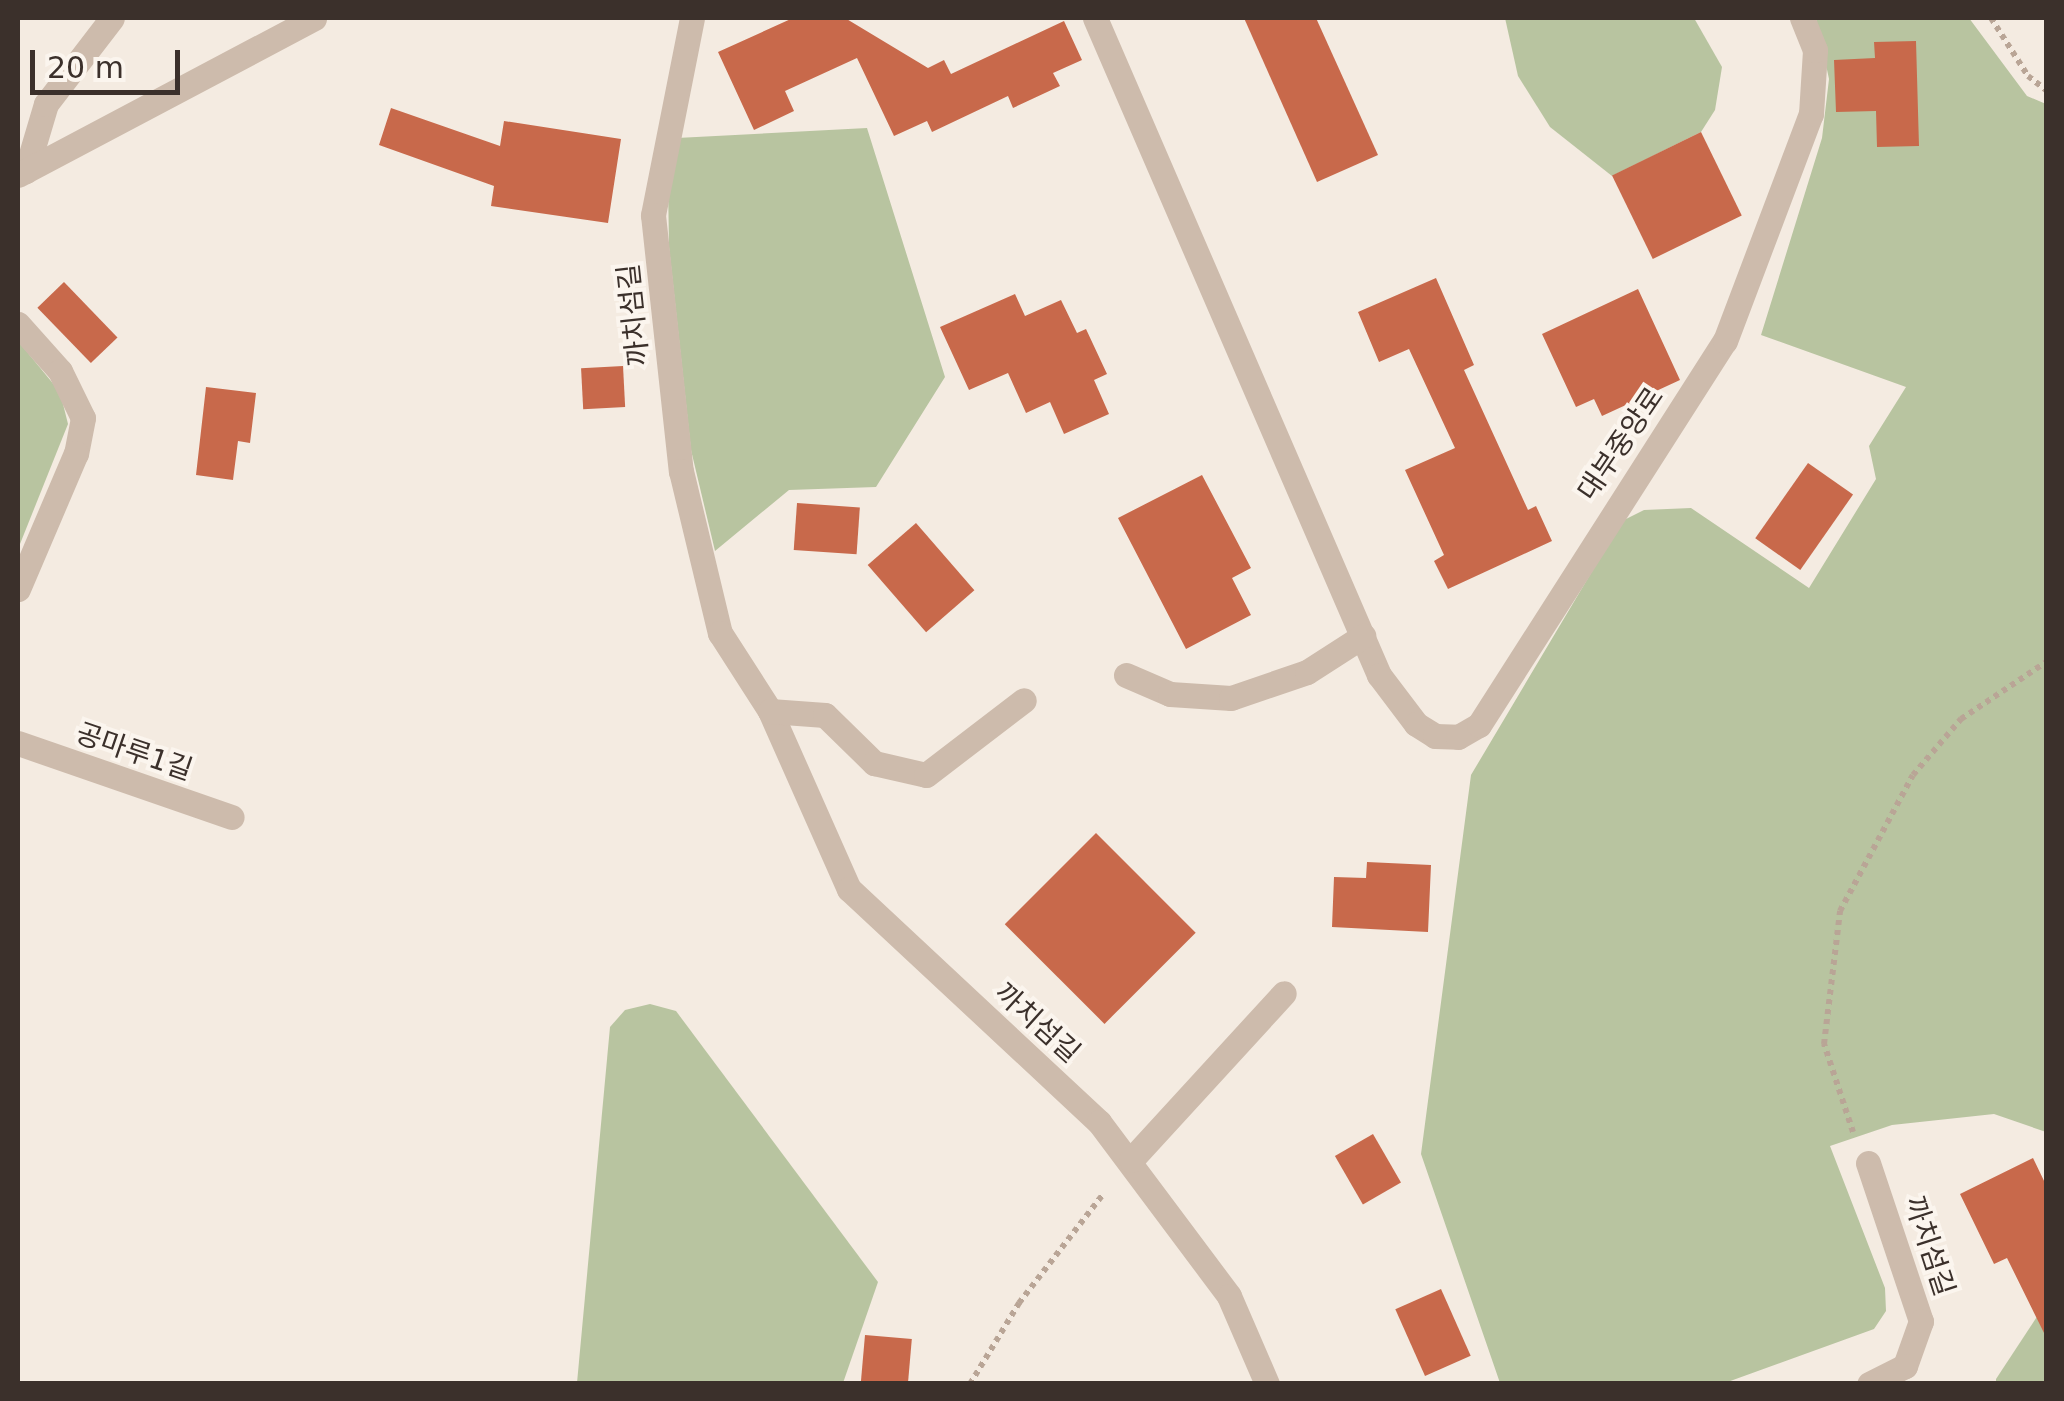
<!DOCTYPE html>
<meta charset="utf-8">
<style>
body{margin:0}
#map{position:relative;width:2064px;height:1401px;overflow:hidden;background:#f4ebe1;font-family:"DejaVu Sans","Noto Sans KR",sans-serif}
div>[style]{position:absolute}
[style*='--x']{left:calc(var(--x)*1px);top:calc(var(--y)*1px);width:calc(var(--w)*1px);rotate:calc(var(--a)*1deg)}
.green>*{inset:0;background:#b8c4a0}
.building>*{inset:0;background:#c8694b;transform-origin:0 0}
.path>*{height:6px;margin-top:-3px;transform-origin:0;background:repeating-linear-gradient(90deg,#b9a596 0 5px,transparent 0 10px)}
.service>*{height:25px;margin:-12.5px;padding:0 12.5px;transform-origin:12.5px;border-radius:12.5px;background:#cdbbac}
.tertiary>*{height:25px;margin:-12.5px;padding:0 12.5px;transform-origin:12.5px;border-radius:12.5px;background:#cdbbac}
span{translate:-50% -50%;white-space:nowrap;text-align:center;line-height:1.15;-webkit-text-stroke:8px #fbf5ee;paint-order:stroke}
.street-label{font-size:28px;color:#3b302b}
.frame{position:absolute;inset:0;border:20px solid #3b302b;pointer-events:none}
.scale{position:absolute;left:30px;top:50px;width:150px;height:45px;box-sizing:border-box;border:5px solid #3b302b;border-top:0;padding-left:12px;font-size:30px;line-height:35px;white-space:nowrap;color:#3b302b;-webkit-text-stroke:8px #fbf5ee;paint-order:stroke}
</style>
<div id="map">
<div class="green">
<i style="clip-path:polygon(1505px 18px,1694px 18px,1722px 67px,1715px 110px,1701px 132px,1612px 176px,1550px 127px,1518px 76px)"></i>
<i style="clip-path:polygon(1816px 18px,1969px 18px,2027px 96px,2046px 104px,2046px 1132px,1994px 1114px,1892px 1125px,1830px 1146px,1885px 1288px,1886px 1311px,1874px 1329px,1722px 1384px,1500px 1383px,1421px 1154px,1471px 775px,1622px 521px,1644px 510px,1691px 508px,1809px 588px,1876px 479px,1869px 446px,1906px 387px,1761px 335px,1822px 138px,1829px 79px)"></i>
<i style="clip-path:polygon(867px 128px,945px 377px,876px 487px,789px 490px,715px 551px,691px 450px,669px 247px,668px 182px,677px 138px)"></i>
<i style="clip-path:polygon(18px 341px,60px 392px,68px 424px,18px 549px)"></i>
<i style="clip-path:polygon(650px 1004px,676px 1011px,878px 1282px,843px 1383px,577px 1383px,610px 1027px,625px 1010px)"></i>
<i style="clip-path:polygon(2046px 1303px,2046px 1383px,1996px 1383px,1996px 1379px)"></i>
</div>
<div class="building">
<i style="clip-path:polygon(793px 18px,845px 18px,928px 68px,944px 60px,951px 74px,1064px 21px,1082px 60px,1053px 73px,1060px 86px,1013px 108px,1008px 96px,932px 132px,927px 121px,894px 136px,857px 58px,785px 91px,794px 111px,754px 130px,718px 52px)"></i>
<i style="clip-path:polygon(1244px 18px,1316px 18px,1378px 155px,1317px 182px)"></i>
<i style="clip-path:polygon(1916px 41px,1919px 146px,1877px 147px,1876px 111px,1836px 112px,1834px 60px,1875px 58px,1874px 42px)"></i>
<i style="clip-path:polygon(391px 108px,500px 146px,504px 121px,621px 139px,608px 223px,491px 206px,494px 186px,379px 145px)"></i>
<i style="left:1701px;top:132px;width:93px;height:99px;rotate:64deg"></i>
<i style="clip-path:polygon(1436px 278px,1474px 365px,1464px 370px,1528px 510px,1536px 506px,1552px 541px,1448px 589px,1434px 561px,1444px 555px,1405px 470px,1455px 448px,1409px 349px,1379px 362px,1358px 312px)"></i>
<i style="left:64px;top:282px;width:77px;height:37px;rotate:46deg"></i>
<i style="clip-path:polygon(1638px 289px,1680px 380px,1602px 416px,1594px 399px,1576px 407px,1542px 334px)"></i>
<i style="clip-path:polygon(1015px 294px,1025px 316px,1061px 300px,1077px 333px,1086px 329px,1107px 374px,1094px 380px,1109px 414px,1064px 434px,1050px 402px,1026px 413px,1008px 373px,969px 390px,940px 327px)"></i>
<i style="left:623px;top:366px;width:41px;height:42px;rotate:87deg"></i>
<i style="clip-path:polygon(206px 387px,256px 393px,250px 443px,238px 441px,233px 480px,196px 475px)"></i>
<i style="left:1808px;top:463px;width:55px;height:92px;rotate:35deg"></i>
<i style="clip-path:polygon(1202px 475px,1251px 568px,1232px 578px,1251px 615px,1186px 649px,1118px 518px)"></i>
<i style="left:797px;top:503px;width:63px;height:47px;rotate:4deg"></i>
<i style="left:916px;top:523px;width:89px;height:64px;rotate:49deg"></i>
<i style="left:1096px;top:833px;width:141px;height:129px;rotate:45deg"></i>
<i style="clip-path:polygon(1367px 862px,1431px 865px,1428px 932px,1332px 927px,1334px 877px,1366px 878px)"></i>
<i style="left:1373px;top:1134px;width:56px;height:44px;rotate:60deg"></i>
<i style="clip-path:polygon(2033px 1158px,2046px 1185px,2046px 1337px,2007px 1258px,1994px 1264px,1960px 1194px)"></i>
<i style="left:1441px;top:1289px;width:73px;height:50px;rotate:66deg"></i>
<i style="left:865px;top:1335px;width:47px;height:49px;rotate:5deg"></i>
</div>
<div class="path">
<i style="--x:1991;--y:18;--w:69;--a:57.5"></i>
<i style="--x:2028;--y:76;--w:23;--a:38"></i>
<i style="--x:1853;--y:1132;--w:93;--a:-108.2"></i>
<i style="--x:1824;--y:1044;--w:134;--a:-83.1"></i>
<i style="--x:1840;--y:911;--w:154;--a:-61.8"></i>
<i style="--x:1913;--y:775;--w:74;--a:-49.4"></i>
<i style="--x:1961;--y:719;--w:102;--a:-33.8"></i>
<i style="--x:970;--y:1384;--w:95;--a:-58.8"></i>
<i style="--x:1019;--y:1303;--w:139;--a:-52.3"></i>
</div>
<div class="service">
<i style="--x:692;--y:18;--w:201;--a:101.2"></i>
<i style="--x:653;--y:215;--w:258;--a:83.8"></i>
<i style="--x:681;--y:471;--w:167;--a:76.5"></i>
<i style="--x:720;--y:633;--w:93;--a:57.3"></i>
<i style="--x:770;--y:711;--w:195;--a:66.1"></i>
<i style="--x:849;--y:889;--w:342;--a:43"></i>
<i style="--x:1099;--y:1122;--w:217;--a:53.2"></i>
<i style="--x:1229;--y:1296;--w:96;--a:66.6"></i>
<i style="--x:1095;--y:18;--w:716;--a:66.62"></i>
<i style="--x:1379;--y:675;--w:61;--a:52.9"></i>
<i style="--x:1416;--y:724;--w:22;--a:32"></i>
<i style="--x:1435;--y:736;--w:23;--a:2"></i>
<i style="--x:1458;--y:737;--w:24;--a:-30"></i>
<i style="--x:1479;--y:725;--w:456;--a:-57.4"></i>
<i style="--x:1725;--y:341;--w:243;--a:-69.3"></i>
<i style="--x:1811;--y:114;--w:64;--a:-86.4"></i>
<i style="--x:1815;--y:50;--w:35;--a:-112"></i>
<i style="--x:26;--y:171;--w:70;--a:-73.4"></i>
<i style="--x:46;--y:104;--w:108;--a:-52.5"></i>
<i style="--x:18;--y:324;--w:63;--a:48.2"></i>
<i style="--x:60;--y:371;--w:52;--a:63.9"></i>
<i style="--x:83;--y:418;--w:36;--a:101"></i>
<i style="--x:76;--y:453;--w:148;--a:113.1"></i>
<i style="--x:1126;--y:675;--w:48;--a:23.4"></i>
<i style="--x:1170;--y:694;--w:61;--a:3.8"></i>
<i style="--x:1231;--y:698;--w:80;--a:-18.9"></i>
<i style="--x:1307;--y:672;--w:67;--a:-32.7"></i>
<i style="--x:770;--y:711;--w:55;--a:4.2"></i>
<i style="--x:825;--y:715;--w:69;--a:44.4"></i>
<i style="--x:874;--y:763;--w:53;--a:13"></i>
<i style="--x:926;--y:775;--w:123;--a:-37.4"></i>
<i style="--x:18;--y:743;--w:226;--a:19.1"></i>
<i style="--x:1131;--y:1160;--w:226;--a:-47.5"></i>
<i style="--x:1868;--y:1163;--w:167;--a:71.5"></i>
<i style="--x:1921;--y:1321;--w:48;--a:109.6"></i>
<i style="--x:1905;--y:1366;--w:40;--a:153.4"></i>
</div>
<div class="tertiary">
<i style="--x:18;--y:175;--w:335;--a:-27.9"></i>
</div>
<div class="street-label">
<span style="left:634px;top:315px;rotate:-96deg">까치섬길</span>
<span style="left:1621px;top:444px;rotate:-56deg">대부중앙로</span>
<span style="left:134px;top:752px;rotate:19deg">공마루1길</span>
<span style="left:1037px;top:1023px;rotate:42deg">까치섬길</span>
<span style="left:1929px;top:1246px;rotate:72deg">까치섬길</span>
</div>
<div class="frame"></div>
<div class="scale">20 m</div>
</div>
